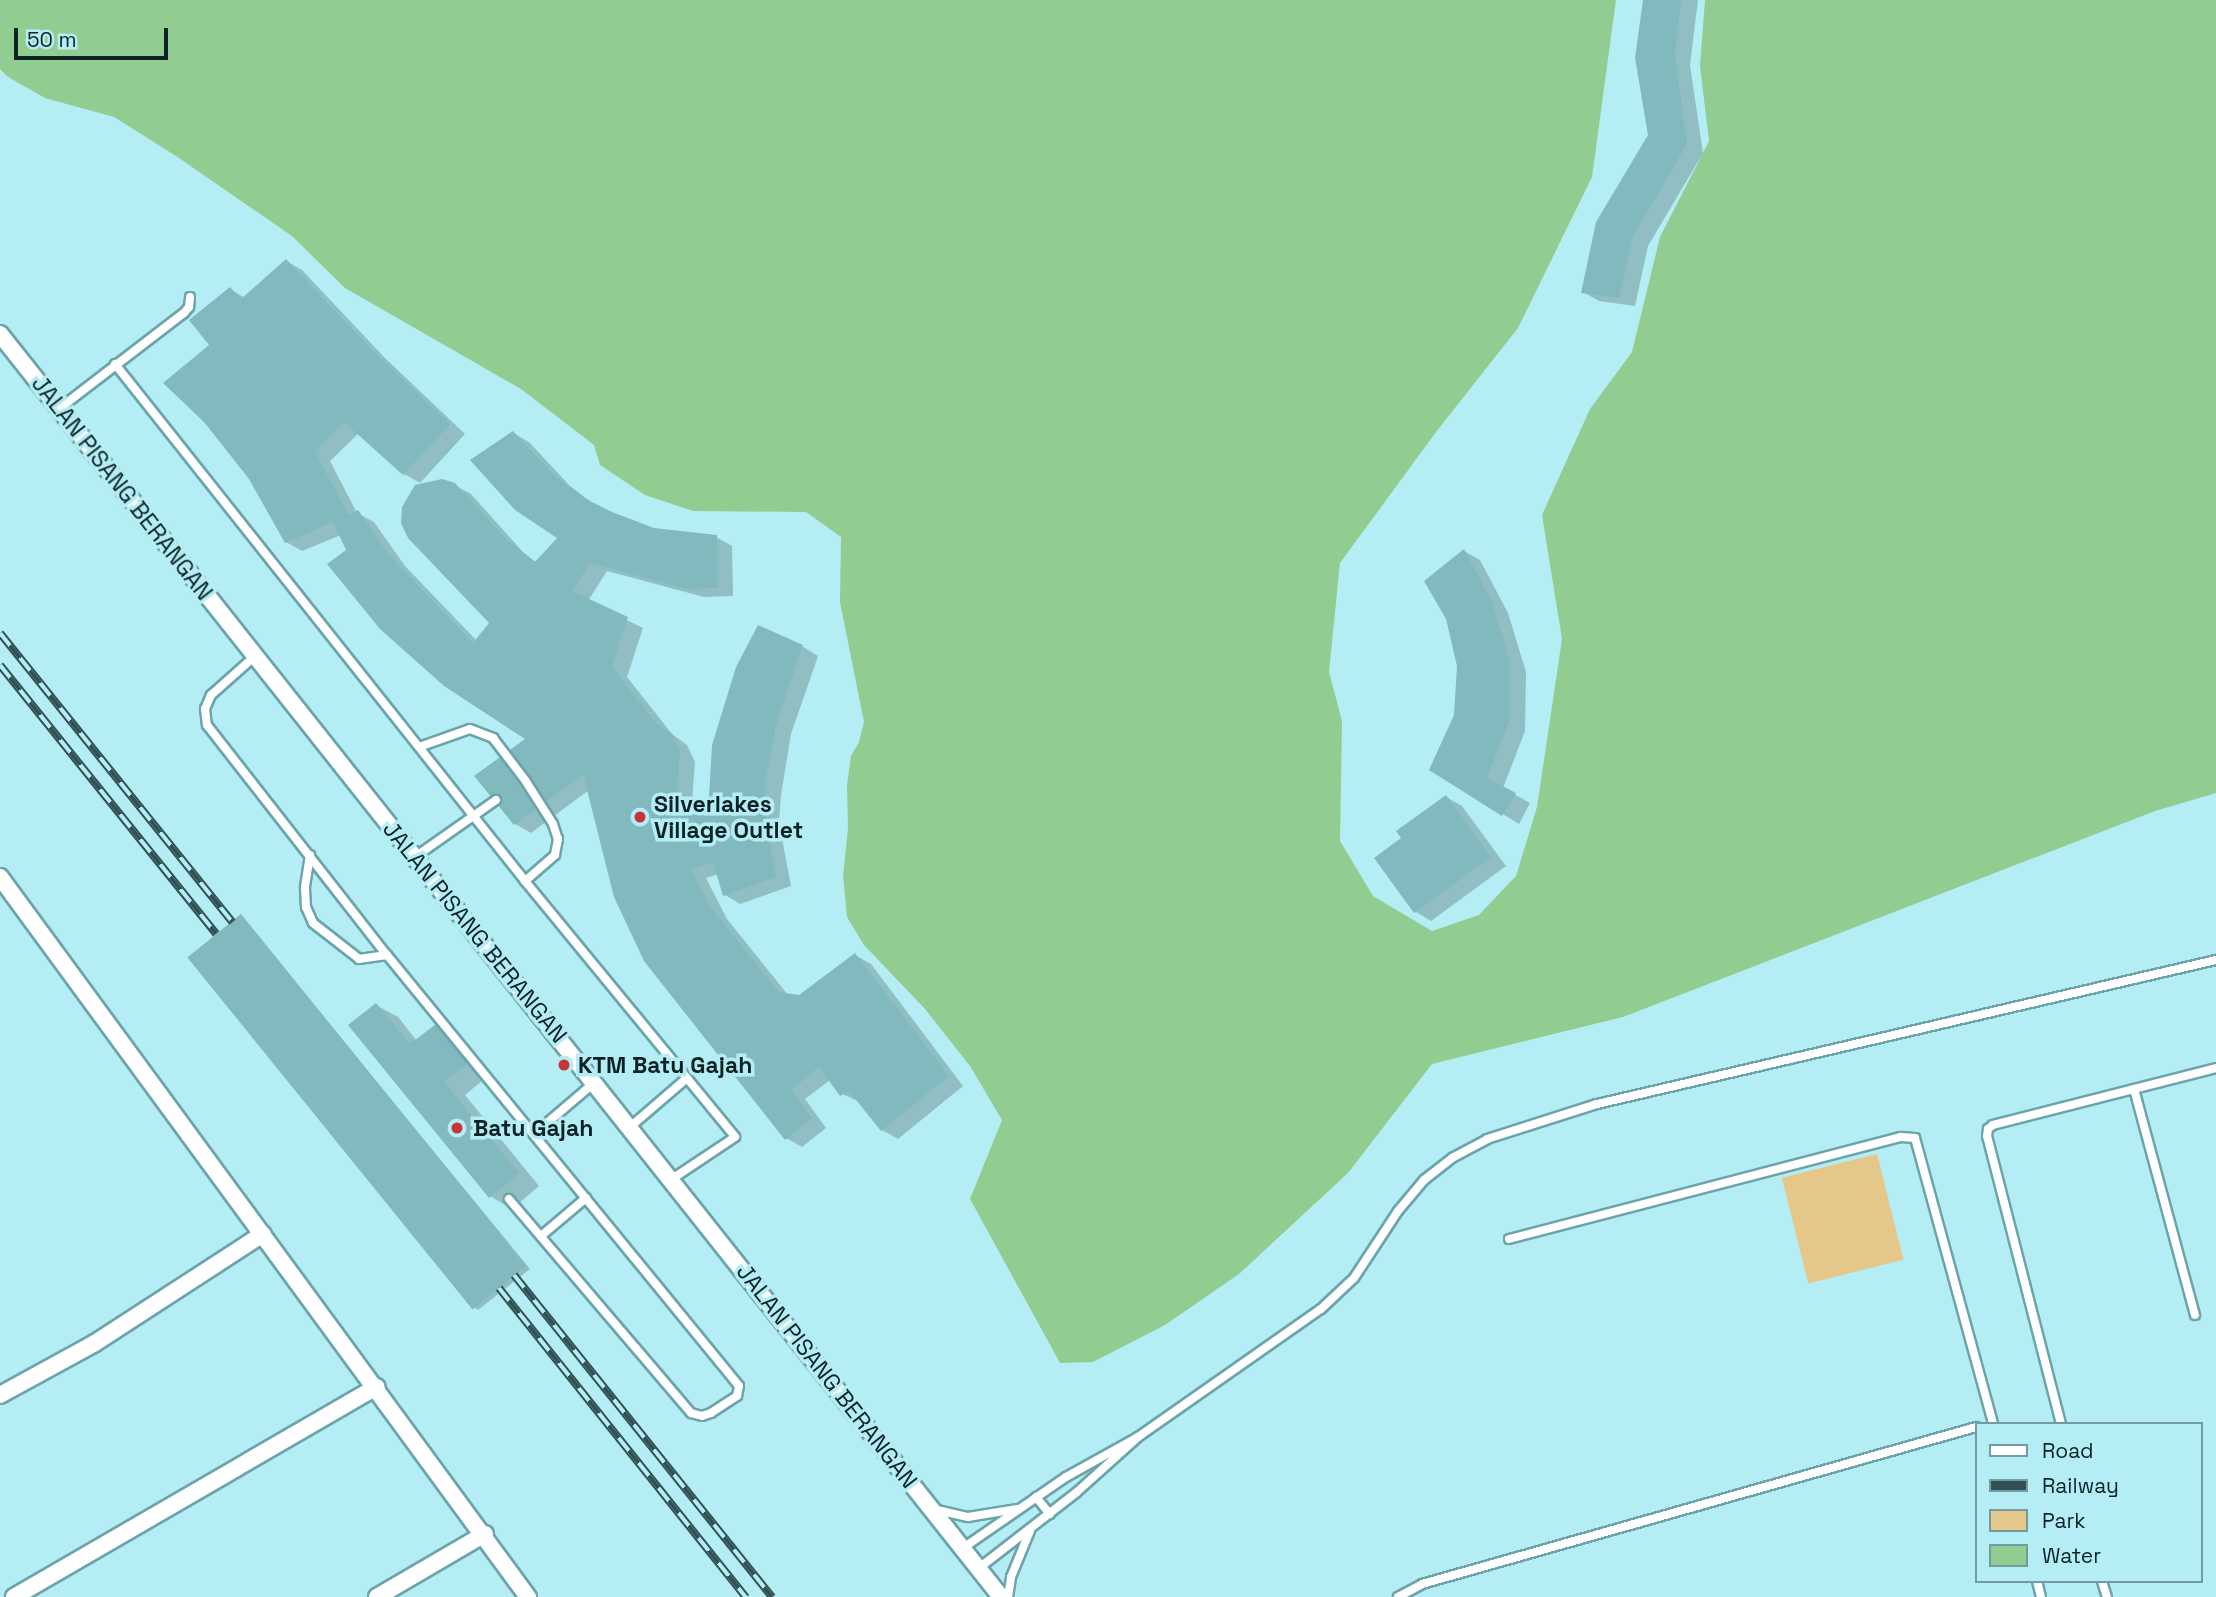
<!DOCTYPE html>
<style>
body{margin:0}
#map{position:relative;width:2216px;height:1597px;overflow:hidden;background:#b4eef4;font-family:"Space Grotesk",sans-serif}
div>[style]{position:absolute}
[style*='--x']{left:calc(var(--x)*1px);top:calc(var(--y)*1px);width:calc(var(--w)*1px);rotate:calc(var(--a)*1deg)}
.green>*{inset:0;background:#e5c789;transform-origin:0 0}
.water>*{inset:0;background:#91cc91}
.shadow>*{inset:0;background:#0003}
.building>*{inset:0;background:#81b9bf;transform-origin:0 0}
.roads{filter:drop-shadow(2px 0 #6ca4aa) drop-shadow(-2px 0 #6ca4aa) drop-shadow(0 2px #6ca4aa) drop-shadow(0 -2px #6ca4aa)}
.lane>*{height:8px;margin:-4px;padding:0 4px;transform-origin:4px;border-radius:4px;background:#fff}
.street>*{height:16px;margin:-8px;padding:0 8px;transform-origin:8px;border-radius:8px;background:#fff}
.rail>*{height:8px;margin-top:-4px;transform-origin:0;background:repeating-linear-gradient(90deg,#b4eef4 0 16px,#325155 0 32px);box-sizing:border-box;border-block:2px solid #325155}
.dots>*{width:19px;height:19px;translate:-50% -50%;box-sizing:border-box;border:4px solid #b4eef4;border-radius:50%}
span{translate:-50% -50%;white-space:nowrap;text-align:center;line-height:1.15;-webkit-text-stroke:7px #b4eef4;paint-order:stroke}
.street-label{font-size:23px;color:#0c2326}
.poi-label{font-size:23px;color:#0c2326;font-weight:700}
.left{translate:0 -50%;text-align:left}
.legend{position:absolute;left:1975px;top:1422px;width:228px;height:161px;box-sizing:border-box;background:#b4eef4;border:2px solid #719da2;margin:0;padding:9px 12px;list-style:none;font-size:21px;color:#0c2326}
.legend li{display:flex;align-items:center;gap:14px;height:35px}
.legend b{width:35px;border:2px solid #719da2}
.scale{position:absolute;left:14px;top:28px;width:154px;height:32px;box-sizing:border-box;border:4px solid #0c2326;border-top:0;padding-left:9px;font-size:21px;line-height:24px;white-space:nowrap;color:#0c2326;-webkit-text-stroke:5px #b4eef4;paint-order:stroke}
</style>
<div id="map">
<div class="green">
<i style="left:1877px;top:1154px;width:109px;height:98px;rotate:76deg"></i>
</div>
<div class="water">
<i style="clip-path:polygon(0 0,1616px 0,1592px 177px,1518px 328px,1436px 432px,1340px 563px,1329px 672px,1342px 721px,1340px 841px,1373px 896px,1432px 931px,1479px 915px,1516px 876px,1537px 807px,1562px 639px,1542px 515px,1590px 409px,1632px 352px,1660px 237px,1709px 141px,1700px 66px,1705px 0,2216px 0,2216px 793px,2155px 811px,1623px 1017px,1432px 1064px,1348px 1173px,1239px 1274px,1165px 1325px,1093px 1362px,1060px 1363px,970px 1199px,1002px 1120px,970px 1066px,925px 1009px,864px 945px,847px 917px,843px 876px,848px 828px,847px 785px,851px 756px,859px 742px,864px 722px,840px 602px,841px 537px,806px 512px,693px 511px,645px 495px,600px 465px,594px 445px,521px 389px,345px 288px,292px 236px,176px 156px,114px 117px,45px 98px,8px 77px,0 69px)"></i>
</div>
<div class="shadow">
<i style="clip-path:polygon(1644px 0,1698px 0,1690px 65px,1703px 153px,1648px 246px,1635px 306px,1599px 301px,1583px 292px,1650px 135px)"></i>
<i style="clip-path:polygon(286px 261px,302px 270px,385px 358px,465px 434px,420px 483px,404px 474px,359px 433px,330px 461px,357px 513px,374px 522px,405px 566px,477px 641px,491px 622px,454px 485px,471px 494px,523px 552px,537px 563px,559px 538px,513px 433px,529px 442px,569px 485px,596px 506px,654px 530px,716px 537px,732px 546px,733px 596px,704px 597px,607px 571px,588px 601px,643px 628px,627px 677px,672px 734px,687px 745px,695px 762px,691px 816px,710px 814px,802px 646px,818px 656px,791px 734px,781px 795px,779px 822px,791px 886px,740px 904px,725px 895px,719px 874px,706px 878px,727px 919px,788px 995px,800px 996px,855px 955px,871px 964px,963px 1086px,898px 1139px,882px 1130px,860px 1102px,842px 1094px,830px 1080px,805px 1099px,826px 1128px,802px 1147px,786px 1138px,589px 790px,531px 833px,515px 824px,528px 739px,348px 551px,341px 535px,302px 551px,286px 542px,212px 345px,230px 289px,245px 298px)"></i>
<i style="clip-path:polygon(1464px 551px,1480px 560px,1508px 613px,1526px 672px,1525px 731px,1503px 788px,1530px 803px,1519px 824px,1431px 770px,1456px 715px)"></i>
<i style="clip-path:polygon(1446px 797px,1462px 806px,1506px 866px,1431px 921px,1416px 912px,1403px 839px)"></i>
<i style="clip-path:polygon(241px 916px,530px 1269px,478px 1310px,474px 1307px)"></i>
<i style="clip-path:polygon(376px 1005px,398px 1017px,417px 1041px,436px 1026px,457px 1038px,488px 1076px,465px 1095px,539px 1186px,512px 1209px,490px 1196px)"></i>
</div>
<div class="building">
<i style="clip-path:polygon(1643px 0,1681px 0,1675px 55px,1687px 144px,1633px 236px,1619px 298px,1581px 293px,1596px 222px,1648px 135px,1635px 58px)"></i>
<i style="clip-path:polygon(286px 259px,369px 347px,450px 424px,403px 475px,344px 422px,315px 451px,348px 515px,358px 510px,389px 555px,473px 643px,489px 623px,408px 538px,401px 523px,402px 507px,415px 485px,442px 479px,455px 483px,507px 540px,535px 562px,557px 538px,515px 510px,470px 460px,513px 431px,553px 474px,584px 498px,612px 512px,654px 528px,717px 535px,718px 588px,687px 589px,590px 563px,572px 591px,628px 617px,612px 667px,656px 723px,672px 734px,680px 751px,675px 816px,708px 813px,712px 745px,736px 667px,758px 625px,803px 645px,776px 725px,765px 785px,764px 812px,776px 877px,723px 896px,713px 862px,691px 869px,711px 908px,779px 992px,799px 995px,855px 953px,949px 1076px,881px 1131px,849px 1091px,840px 1096px,819px 1067px,791px 1090px,812px 1118px,785px 1140px,644px 961px,614px 897px,583px 774px,514px 825px,474px 776px,525px 739px,444px 686px,380px 629px,327px 564px,346px 550px,333px 522px,285px 543px,249px 479px,204px 422px,163px 383px,209px 345px,189px 320px,230px 287px,241px 299px)"></i>
<i style="clip-path:polygon(1464px 549px,1492px 602px,1510px 661px,1509px 722px,1487px 778px,1516px 793px,1502px 816px,1429px 770px,1454px 715px,1457px 666px,1446px 619px,1424px 581px)"></i>
<i style="clip-path:polygon(1446px 795px,1491px 857px,1414px 913px,1374px 858px,1401px 838px,1396px 831px)"></i>
<i style="left:241px;top:914px;width:453px;height:69px;rotate:51deg"></i>
<i style="clip-path:polygon(376px 1003px,410px 1044px,436px 1024px,468px 1063px,444px 1082px,519px 1173px,489px 1198px,348px 1025px)"></i>
</div>
<div class="roads">
<div class="lane">
<i style="--x:115;--y:364;--w:660;--a:51.58"></i>
<i style="--x:525;--y:881;--w:331;--a:50.6"></i>
<i style="--x:735;--y:1137;--w:76;--a:146.3"></i>
<i style="--x:60;--y:408;--w:156;--a:-37.5"></i>
<i style="--x:184;--y:313;--w:8;--a:-50"></i>
<i style="--x:189;--y:307;--w:10;--a:-84"></i>
<i style="--x:255;--y:656;--w:59;--a:138.4"></i>
<i style="--x:211;--y:695;--w:15;--a:113"></i>
<i style="--x:205;--y:709;--w:16;--a:83"></i>
<i style="--x:207;--y:725;--w:292;--a:52"></i>
<i style="--x:387;--y:955;--w:556;--a:50.76"></i>
<i style="--x:739;--y:1386;--w:10;--a:101"></i>
<i style="--x:737;--y:1396;--w:31;--a:147"></i>
<i style="--x:711;--y:1413;--w:9;--a:162"></i>
<i style="--x:702;--y:1416;--w:11;--a:-165"></i>
<i style="--x:691;--y:1413;--w:281;--a:-130.4"></i>
<i style="--x:419;--y:747;--w:54;--a:-19.4"></i>
<i style="--x:470;--y:729;--w:25;--a:21"></i>
<i style="--x:493;--y:738;--w:53;--a:52.7"></i>
<i style="--x:525;--y:780;--w:52;--a:57.5"></i>
<i style="--x:553;--y:824;--w:16;--a:72"></i>
<i style="--x:558;--y:839;--w:16;--a:101"></i>
<i style="--x:555;--y:855;--w:40;--a:139"></i>
<i style="--x:310;--y:855;--w:33;--a:99"></i>
<i style="--x:305;--y:888;--w:19;--a:87"></i>
<i style="--x:306;--y:907;--w:17;--a:66"></i>
<i style="--x:313;--y:923;--w:58;--a:38"></i>
<i style="--x:359;--y:959;--w:28;--a:-8"></i>
<i style="--x:415;--y:857;--w:99;--a:-35.1"></i>
<i style="--x:2134;--y:1089;--w:234;--a:74.9"></i>
<i style="--x:630;--y:1127;--w:75;--a:-40.7"></i>
<i style="--x:534;--y:1134;--w:80;--a:-40.4"></i>
<i style="--x:541;--y:1236;--w:59;--a:-40.2"></i>
<i style="--x:1509;--y:1239;--w:405;--a:-14.6"></i>
<i style="--x:1901;--y:1137;--w:14;--a:4"></i>
<i style="--x:1915;--y:1138;--w:296;--a:74.7"></i>
<i style="--x:2061;--y:1424;--w:297;--a:-104.4"></i>
<i style="--x:1987;--y:1136;--w:7;--a:-82"></i>
<i style="--x:1988;--y:1129;--w:6;--a:-39"></i>
<i style="--x:1993;--y:1125;--w:230;--a:-14.3"></i>
<i style="--x:1138;--y:1437;--w:223;--a:-35"></i>
<i style="--x:1321;--y:1309;--w:45;--a:-43.2"></i>
<i style="--x:1354;--y:1278;--w:80;--a:-56.7"></i>
<i style="--x:1398;--y:1211;--w:40;--a:-50"></i>
<i style="--x:1424;--y:1180;--w:36;--a:-38"></i>
<i style="--x:1452;--y:1158;--w:40;--a:-28"></i>
<i style="--x:1487;--y:1139;--w:115;--a:-17.7"></i>
<i style="--x:1597;--y:1104;--w:636;--a:-13.1"></i>
<i style="--x:1036;--y:1497;--w:22;--a:51"></i>
<i style="--x:937;--y:1510;--w:32;--a:13"></i>
<i style="--x:968;--y:1517;--w:50;--a:-9.3"></i>
<i style="--x:963;--y:1548;--w:125;--a:-34.6"></i>
<i style="--x:1066;--y:1477;--w:82;--a:-29.1"></i>
<i style="--x:1138;--y:1437;--w:82;--a:138"></i>
<i style="--x:1077;--y:1492;--w:124;--a:142.2"></i>
<i style="--x:2037;--y:1581;--w:16;--a:76"></i>
<i style="--x:2102;--y:1581;--w:17;--a:73"></i>
<i style="--x:1008;--y:1597;--w:20;--a:-81"></i>
<i style="--x:1011;--y:1577;--w:50;--a:-67.6"></i>
<i style="--x:1398;--y:1597;--w:27;--a:-28"></i>
<i style="--x:1422;--y:1584;--w:576;--a:-15.82"></i>
</div>
<div class="street">
<i style="--x:0;--y:334;--w:1612;--a:51.6"></i>
<i style="--x:0;--y:877;--w:893;--a:53.75"></i>
<i style="--x:0;--y:1395;--w:108;--a:-28.7"></i>
<i style="--x:95;--y:1343;--w:200;--a:-33"></i>
<i style="--x:14;--y:1597;--w:419;--a:-30.1"></i>
<i style="--x:377;--y:1597;--w:125;--a:-30.3"></i>
</div>
</div>
<div class="rail">
<i style="--x:0;--y:633;--w:371;--a:51.2"></i>
<i style="--x:0;--y:665;--w:345;--a:51.2"></i>
<i style="--x:514;--y:1275;--w:413;--a:51.3"></i>
<i style="--x:499;--y:1288;--w:396;--a:51.4"></i>
</div>
<div class="dots">
<i style="left:640px;top:817px;background:#c43537"></i>
<i style="left:564px;top:1065px;background:#c43537"></i>
<i style="left:457px;top:1128px;background:#c43537"></i>
</div>
<div class="street-label">
<span style="left:122px;top:488px;rotate:52deg">JALAN PISANG BERANGAN</span>
<span style="left:475px;top:932px;rotate:51deg">JALAN PISANG BERANGAN</span>
<span style="left:827px;top:1376px;rotate:52deg">JALAN PISANG BERANGAN</span>
</div>
<div class="poi-label">
<span class="left" style="left:654px;top:817px">Silverlakes<br>Village Outlet</span>
<span class="left" style="left:578px;top:1065px">KTM Batu Gajah</span>
<span class="left" style="left:473px;top:1128px">Batu Gajah</span>
</div>
<ul class="legend">
<li><b style="height:9px;background:#fff"></b>Road</li>
<li><b style="height:9px;background:#325155"></b>Railway</li>
<li><b style="height:19px;background:#e5c789"></b>Park</li>
<li><b style="height:19px;background:#91cc91"></b>Water</li>
</ul>
<div class="scale">50 m</div>
</div>
